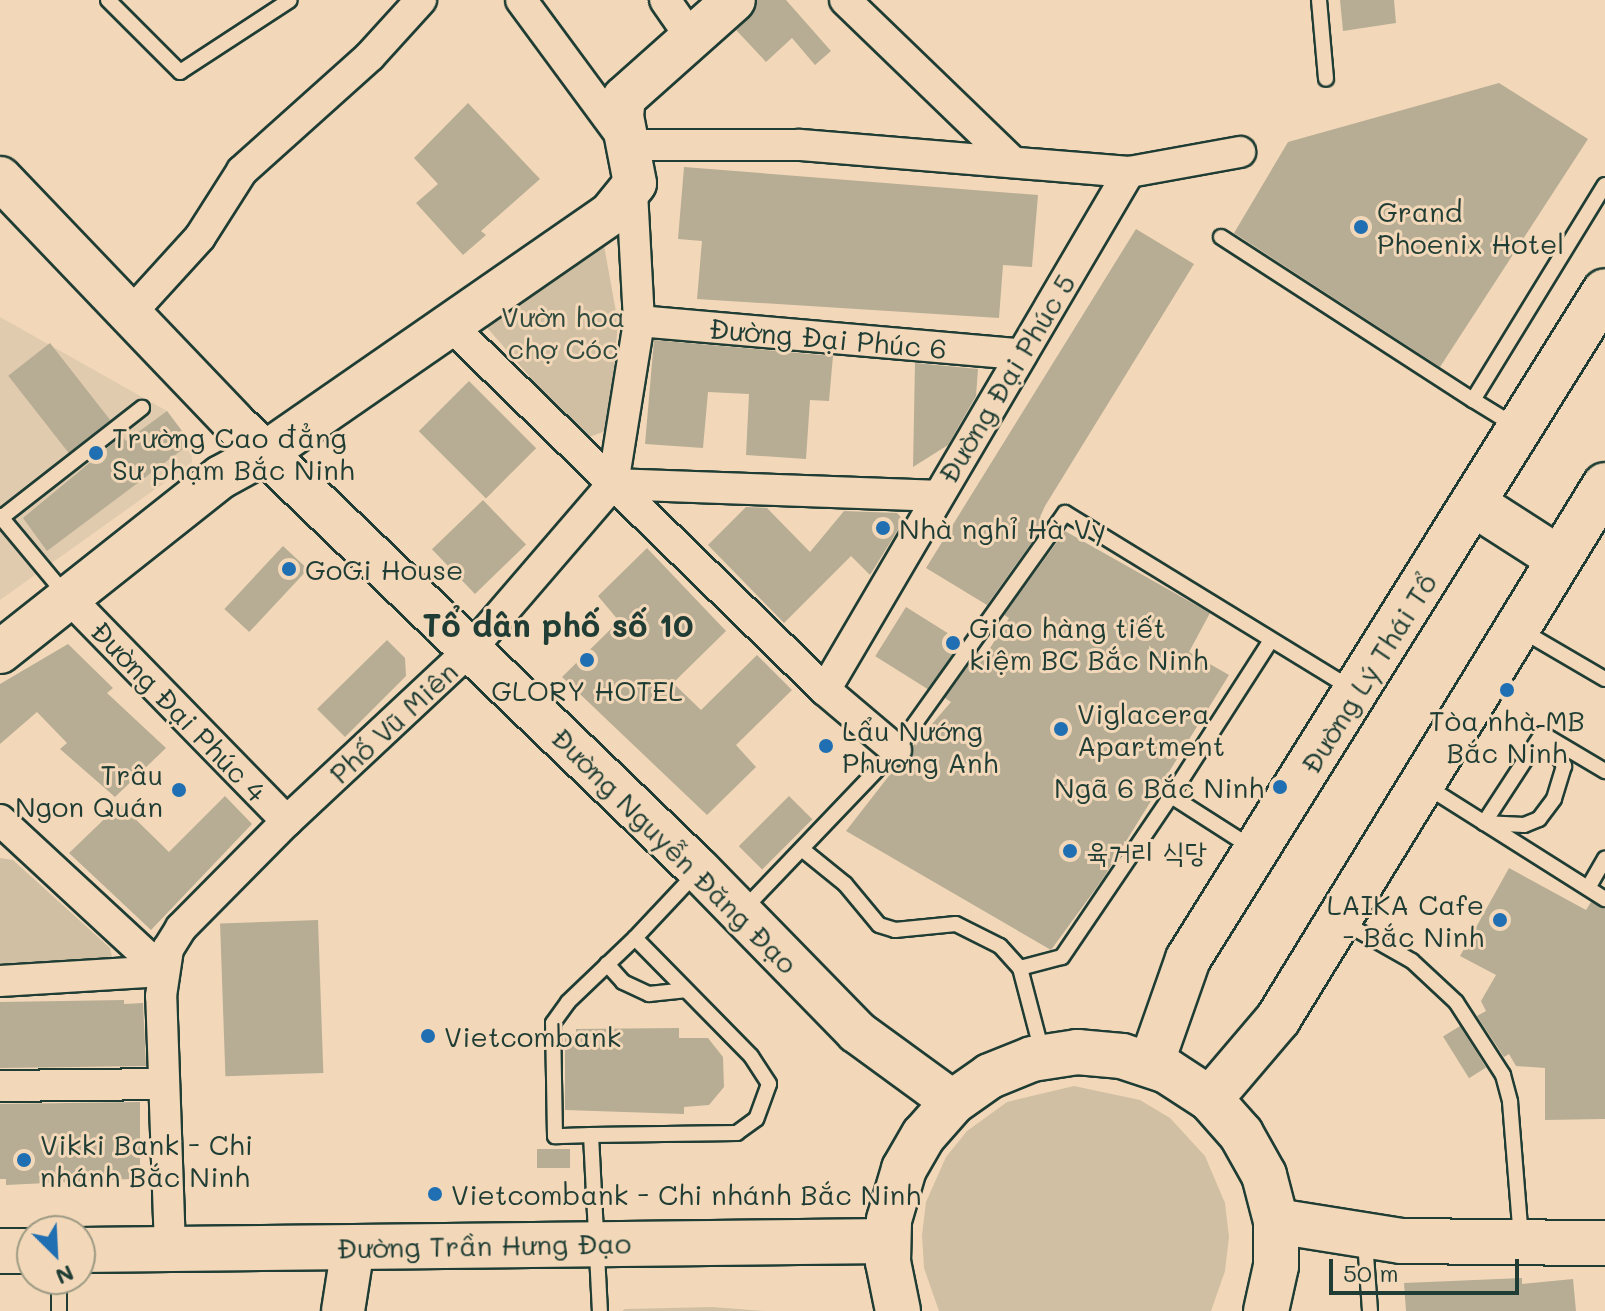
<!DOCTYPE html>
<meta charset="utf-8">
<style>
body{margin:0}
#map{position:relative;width:1605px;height:1311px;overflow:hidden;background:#f2d8b9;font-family:Mali,"Poor Story",sans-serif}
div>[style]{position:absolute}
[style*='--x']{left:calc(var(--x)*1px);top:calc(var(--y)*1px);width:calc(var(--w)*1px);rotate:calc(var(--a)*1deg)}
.built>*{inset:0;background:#e0cbae}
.green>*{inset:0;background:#d0bfa3}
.building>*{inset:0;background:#b7ad94;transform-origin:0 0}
.roads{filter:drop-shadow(2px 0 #1f3d34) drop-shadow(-2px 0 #1f3d34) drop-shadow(0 2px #1f3d34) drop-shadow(0 -2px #1f3d34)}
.lane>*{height:14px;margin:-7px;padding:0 7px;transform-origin:7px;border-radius:7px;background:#f2d8b9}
.street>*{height:30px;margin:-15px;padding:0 15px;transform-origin:15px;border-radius:15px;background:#f2d8b9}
.secondary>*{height:42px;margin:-21px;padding:0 21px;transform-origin:21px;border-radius:21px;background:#f2d8b9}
.primary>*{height:44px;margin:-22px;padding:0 22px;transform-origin:22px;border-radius:22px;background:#f2d8b9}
.dots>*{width:22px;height:22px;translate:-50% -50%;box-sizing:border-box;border:4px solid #f2d8b9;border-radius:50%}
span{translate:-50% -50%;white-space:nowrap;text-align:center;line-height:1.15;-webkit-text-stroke:6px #f2d8b9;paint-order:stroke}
.poi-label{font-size:28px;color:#1f3d34}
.left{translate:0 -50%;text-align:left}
.right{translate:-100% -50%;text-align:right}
.park-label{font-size:28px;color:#314a3f}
.street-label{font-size:28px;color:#1f3d34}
.quarter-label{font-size:32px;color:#1f3d34;font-weight:700}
.north{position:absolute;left:16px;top:1215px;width:80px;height:80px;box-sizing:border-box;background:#f2d8b9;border:2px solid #9e9a84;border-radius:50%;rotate:156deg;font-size:22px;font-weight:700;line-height:32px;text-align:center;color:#1f3d34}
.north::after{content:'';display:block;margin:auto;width:28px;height:36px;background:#1f6fb2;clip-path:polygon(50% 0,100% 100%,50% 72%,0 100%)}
.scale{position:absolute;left:1329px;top:1259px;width:190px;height:36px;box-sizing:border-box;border:4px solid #1f3d34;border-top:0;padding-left:10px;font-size:24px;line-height:28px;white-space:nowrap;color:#1f3d34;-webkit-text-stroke:6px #f2d8b9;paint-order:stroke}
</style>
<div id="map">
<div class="built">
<i style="clip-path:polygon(0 317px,167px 411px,191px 443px,192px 463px,0 600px)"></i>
</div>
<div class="green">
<i style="clip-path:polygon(603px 240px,618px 323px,608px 430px,584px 439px,483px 323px)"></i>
<i style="clip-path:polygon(0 858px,13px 860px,110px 948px,112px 957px,0 969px)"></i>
<i style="clip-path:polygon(1074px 1086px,1140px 1100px,1170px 1118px,1205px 1156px,1225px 1203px,1229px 1237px,1225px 1271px,1211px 1311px,939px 1311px,924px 1268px,922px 1235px,926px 1202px,946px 1157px,967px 1131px,1007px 1102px)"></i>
<i style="clip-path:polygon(712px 1307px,765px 1311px,622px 1311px,625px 1309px)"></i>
</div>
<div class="building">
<i style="clip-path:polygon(757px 0,786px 0,831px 51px,815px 65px,792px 38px,766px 62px,736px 30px,750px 17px)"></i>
<i style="clip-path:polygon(1340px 0,1394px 0,1396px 23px,1343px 31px)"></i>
<i style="clip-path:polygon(1499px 83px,1588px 139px,1440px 367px,1234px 233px,1288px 142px)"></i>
<i style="clip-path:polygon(468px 103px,540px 179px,481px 231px,486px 235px,463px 255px,416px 203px,438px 184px,414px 158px)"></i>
<i style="clip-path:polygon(684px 167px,1038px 195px,1032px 267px,1003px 265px,999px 318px,697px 299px,702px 241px,678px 239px)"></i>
<i style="clip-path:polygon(1136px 229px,1194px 264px,1045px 506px,1040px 517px,1047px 521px,987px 605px,926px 568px)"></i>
<i style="clip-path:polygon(654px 340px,833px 356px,829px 401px,810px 400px,806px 459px,746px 455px,749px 394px,708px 392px,703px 448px,645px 444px)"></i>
<i style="left:50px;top:343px;width:98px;height:53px;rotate:52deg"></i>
<i style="clip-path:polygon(915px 363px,978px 369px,976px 396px,948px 445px,913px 467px)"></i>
<i style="left:469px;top:381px;width:95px;height:71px;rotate:45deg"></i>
<i style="clip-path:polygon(167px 411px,191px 443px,47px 551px,23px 518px,122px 436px,126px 441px)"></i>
<i style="left:483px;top:500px;width:62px;height:71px;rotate:46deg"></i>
<i style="clip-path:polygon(746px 507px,767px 508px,810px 552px,844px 511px,897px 513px,904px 520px,870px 575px,851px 556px,784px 623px,708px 545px)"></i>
<i style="clip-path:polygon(1065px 531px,1210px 613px,1189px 652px,1229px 675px,1102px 880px,1051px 950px,846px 831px,895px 768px,910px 761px,913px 746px,951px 702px,945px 698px,978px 652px,985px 656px,1009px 618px,1004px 615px)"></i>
<i style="left:283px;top:546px;width:34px;height:86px;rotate:43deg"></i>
<i style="clip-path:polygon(647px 548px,726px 631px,673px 683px,701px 710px,757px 655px,792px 690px,736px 745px,756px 767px,707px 815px,562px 677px,619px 621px,598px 596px)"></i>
<i style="left:906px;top:607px;width:65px;height:58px;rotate:32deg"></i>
<i style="clip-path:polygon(387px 640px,405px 658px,406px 676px,345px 737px,317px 709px)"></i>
<i style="clip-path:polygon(68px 644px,113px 688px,107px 693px,166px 748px,115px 797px,60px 749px,67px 743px,37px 712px,0 744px,0 684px)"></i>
<i style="clip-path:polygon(225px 796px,252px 824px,151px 930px,69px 853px,120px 804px,169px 852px)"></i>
<i style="left:789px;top:796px;width:33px;height:71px;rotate:45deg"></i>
<i style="clip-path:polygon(1509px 868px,1586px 910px,1591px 902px,1605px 909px,1605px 1119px,1545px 1120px,1545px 1068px,1516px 1066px,1509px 1054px,1504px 1057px,1477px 1016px,1486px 1011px,1481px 1001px,1496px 975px,1460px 956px)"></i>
<i style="left:318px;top:920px;width:153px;height:98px;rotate:88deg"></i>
<i style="clip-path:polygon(124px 1000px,124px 1004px,143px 1003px,146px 1066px,0 1068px,0 1002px)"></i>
<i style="left:1460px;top:1026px;width:49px;height:20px;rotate:58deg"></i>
<i style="clip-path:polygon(679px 1028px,679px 1038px,708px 1038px,723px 1057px,724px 1087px,709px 1105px,684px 1107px,684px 1114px,565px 1110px,565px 1034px,576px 1034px,576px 1029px)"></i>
<i style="clip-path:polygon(140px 1102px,140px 1167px,130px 1179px,6px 1185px,6px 1179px,0 1179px,0 1104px)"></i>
<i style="left:570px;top:1149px;width:19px;height:33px;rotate:90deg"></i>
<i style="clip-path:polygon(1522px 1278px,1522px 1284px,1573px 1279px,1576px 1311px,1406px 1311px,1404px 1283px)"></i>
</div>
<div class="roads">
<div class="lane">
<i style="--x:108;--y:0;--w:102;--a:45"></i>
<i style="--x:180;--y:72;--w:131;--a:-33.2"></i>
<i style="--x:1319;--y:0;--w:79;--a:84.9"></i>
<i style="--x:1221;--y:237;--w:300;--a:32.9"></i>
<i style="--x:1517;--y:427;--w:52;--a:-148.5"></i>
<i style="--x:1473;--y:400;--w:252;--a:-58.5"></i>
<i style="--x:0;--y:516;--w:102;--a:50.2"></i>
<i style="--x:1;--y:518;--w:179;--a:-38"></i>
<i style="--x:1521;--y:630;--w:97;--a:30.3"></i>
<i style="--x:1542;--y:734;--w:39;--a:55"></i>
<i style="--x:1564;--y:766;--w:34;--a:107"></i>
<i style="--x:1554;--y:799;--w:25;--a:127"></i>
<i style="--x:1539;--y:819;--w:16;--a:158"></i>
<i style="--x:1524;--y:825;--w:40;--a:-177.1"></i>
<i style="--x:1484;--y:823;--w:106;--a:-56.9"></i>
<i style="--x:1546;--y:736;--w:69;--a:30.7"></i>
<i style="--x:1426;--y:786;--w:212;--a:32.3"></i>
<i style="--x:1254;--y:849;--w:98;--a:-147.4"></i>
<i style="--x:1171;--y:796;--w:185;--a:-57.3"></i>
<i style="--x:803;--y:850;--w:54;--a:39"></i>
<i style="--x:845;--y:884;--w:53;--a:50.3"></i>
<i style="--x:879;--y:925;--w:17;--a:17"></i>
<i style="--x:895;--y:930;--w:61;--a:-5.6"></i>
<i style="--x:956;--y:924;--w:49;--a:26.6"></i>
<i style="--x:1000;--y:946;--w:30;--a:48"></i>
<i style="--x:1020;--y:968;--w:87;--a:75.3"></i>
<i style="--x:1588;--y:888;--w:34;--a:-60"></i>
<i style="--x:743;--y:910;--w:221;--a:-46.3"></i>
<i style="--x:896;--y:750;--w:291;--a:-54.5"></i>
<i style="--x:1065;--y:513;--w:335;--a:31.5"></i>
<i style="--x:1343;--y:922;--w:79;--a:29.5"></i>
<i style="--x:1412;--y:961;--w:60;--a:43"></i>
<i style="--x:1456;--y:1002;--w:87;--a:57.2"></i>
<i style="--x:1503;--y:1075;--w:28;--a:75"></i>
<i style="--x:1510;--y:1102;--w:137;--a:85.4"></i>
<i style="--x:635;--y:938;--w:92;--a:-46.8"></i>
<i style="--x:607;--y:964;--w:24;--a:48"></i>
<i style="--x:623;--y:982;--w:29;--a:25"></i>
<i style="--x:649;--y:994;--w:36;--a:-6"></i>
<i style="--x:1020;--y:968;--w:43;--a:-14.7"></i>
<i style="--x:1062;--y:957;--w:194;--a:-55.9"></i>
<i style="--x:591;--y:1135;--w:36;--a:178"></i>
<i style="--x:555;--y:1136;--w:113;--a:-91"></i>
<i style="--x:553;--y:1023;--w:26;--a:-54"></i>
<i style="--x:568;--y:1002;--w:93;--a:-43.7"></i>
<i style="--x:635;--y:938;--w:165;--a:45.5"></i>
<i style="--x:751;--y:1056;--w:33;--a:57"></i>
<i style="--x:769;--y:1084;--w:37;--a:110"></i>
<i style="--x:756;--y:1119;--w:24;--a:144"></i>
<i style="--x:737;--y:1133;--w:146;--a:179.2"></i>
<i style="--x:591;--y:1135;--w:176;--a:87.1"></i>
<i style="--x:1365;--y:1241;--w:70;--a:85.9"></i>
<i style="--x:59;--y:1279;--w:32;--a:90"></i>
</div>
<div class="street">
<i style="--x:665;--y:0;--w:44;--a:55.2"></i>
<i style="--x:845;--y:0;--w:233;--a:44"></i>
<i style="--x:1129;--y:172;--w:113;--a:-10.2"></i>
<i style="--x:130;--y:314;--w:104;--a:-47.7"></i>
<i style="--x:200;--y:237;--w:78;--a:-57.5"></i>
<i style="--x:242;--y:171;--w:172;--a:-41.9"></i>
<i style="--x:370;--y:56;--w:76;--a:-47.7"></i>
<i style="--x:639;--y:321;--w:380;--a:5"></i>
<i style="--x:449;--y:324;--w:525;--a:44.23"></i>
<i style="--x:825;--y:690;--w:601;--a:-59.59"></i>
<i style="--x:1129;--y:172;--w:332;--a:-175.3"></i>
<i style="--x:798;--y:145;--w:170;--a:180"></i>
<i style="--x:628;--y:145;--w:180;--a:-126.4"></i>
<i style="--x:613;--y:484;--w:321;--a:2.1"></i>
<i style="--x:71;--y:600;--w:309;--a:45.7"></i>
<i style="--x:825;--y:690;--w:93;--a:40.2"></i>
<i style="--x:0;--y:820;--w:222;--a:42.8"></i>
<i style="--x:0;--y:981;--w:163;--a:-3.5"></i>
<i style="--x:0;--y:1086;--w:163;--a:-0.7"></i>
<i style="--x:170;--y:1248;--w:252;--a:-92"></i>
<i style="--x:161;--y:996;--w:48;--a:-81.5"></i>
<i style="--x:168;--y:949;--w:25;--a:-58"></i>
<i style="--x:181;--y:928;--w:151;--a:-45.3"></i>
<i style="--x:287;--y:821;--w:250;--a:-43.1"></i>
<i style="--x:470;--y:650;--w:219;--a:-49.3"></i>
<i style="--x:613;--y:484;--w:165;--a:-80.9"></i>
<i style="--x:639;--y:321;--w:131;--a:-93.1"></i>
</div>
<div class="secondary">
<i style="--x:0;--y:178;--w:336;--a:46.3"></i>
<i style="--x:232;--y:421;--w:648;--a:43.87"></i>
<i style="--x:699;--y:870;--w:226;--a:45.7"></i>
<i style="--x:857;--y:1032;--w:119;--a:36.1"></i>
<i style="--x:0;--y:652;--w:282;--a:-38.4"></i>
<i style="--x:221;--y:477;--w:50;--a:-28.6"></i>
<i style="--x:265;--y:453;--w:421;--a:-34.7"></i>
<i style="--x:611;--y:213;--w:38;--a:-51"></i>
<i style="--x:635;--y:183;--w:68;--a:-101"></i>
<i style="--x:622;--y:116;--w:18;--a:-84"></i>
<i style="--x:624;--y:98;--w:147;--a:-41.7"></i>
<i style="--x:343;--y:1311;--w:65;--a:-81.1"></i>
</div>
<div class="primary">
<i style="--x:1474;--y:504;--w:100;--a:32.7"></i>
<i style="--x:1151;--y:1064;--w:111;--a:-70.6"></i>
<i style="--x:1188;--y:959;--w:787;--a:-58.03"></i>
<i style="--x:1210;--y:1099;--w:105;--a:-49.6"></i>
<i style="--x:1278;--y:1019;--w:626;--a:-58.52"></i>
<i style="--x:1276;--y:1221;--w:127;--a:9.1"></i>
<i style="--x:1401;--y:1241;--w:204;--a:0.6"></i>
<i style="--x:80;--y:1250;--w:808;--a:-0.64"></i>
<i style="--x:0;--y:1251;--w:32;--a:0"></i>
<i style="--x:898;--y:1311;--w:50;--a:-101.5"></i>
<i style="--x:888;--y:1262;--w:42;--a:-88.6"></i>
<i style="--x:889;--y:1220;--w:53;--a:-73.6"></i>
<i style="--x:904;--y:1169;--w:39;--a:-60"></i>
<i style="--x:924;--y:1135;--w:44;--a:-48.7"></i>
<i style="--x:953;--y:1102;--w:45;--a:-35.1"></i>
<i style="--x:990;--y:1076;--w:45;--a:-22"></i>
<i style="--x:1032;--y:1059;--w:46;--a:-8.8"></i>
<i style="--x:1077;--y:1052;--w:45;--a:5.1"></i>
<i style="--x:1122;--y:1056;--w:47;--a:18.4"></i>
<i style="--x:1167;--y:1071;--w:51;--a:33.1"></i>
<i style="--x:1210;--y:1099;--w:47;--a:48.5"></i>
<i style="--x:1241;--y:1134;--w:47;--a:60.7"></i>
<i style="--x:1264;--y:1175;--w:48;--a:75.4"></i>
<i style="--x:1276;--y:1221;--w:45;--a:90"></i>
<i style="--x:1276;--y:1266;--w:46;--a:102.5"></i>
</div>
</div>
<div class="dots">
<i style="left:1361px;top:227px;background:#1f6fb2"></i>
<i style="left:96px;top:453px;background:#1f6fb2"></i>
<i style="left:883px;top:528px;background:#1f6fb2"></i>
<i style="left:289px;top:569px;background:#1f6fb2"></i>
<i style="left:953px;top:643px;background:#1f6fb2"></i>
<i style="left:587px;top:660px;background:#1f6fb2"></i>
<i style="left:1507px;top:690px;background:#1f6fb2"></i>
<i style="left:1061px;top:729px;background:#1f6fb2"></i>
<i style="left:826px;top:746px;background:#1f6fb2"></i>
<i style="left:1280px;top:787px;background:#1f6fb2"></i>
<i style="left:179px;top:790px;background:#1f6fb2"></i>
<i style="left:1070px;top:851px;background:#1f6fb2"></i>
<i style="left:1500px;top:920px;background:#1f6fb2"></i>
<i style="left:428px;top:1036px;background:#1f6fb2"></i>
<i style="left:24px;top:1160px;background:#1f6fb2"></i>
<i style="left:435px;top:1194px;background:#1f6fb2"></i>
</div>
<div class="poi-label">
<span class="left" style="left:1377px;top:227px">Grand<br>Phoenix Hotel</span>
<span class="left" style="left:112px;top:453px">Trường Cao đẳng<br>Sư phạm Bắc Ninh</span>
<span class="left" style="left:899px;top:528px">Nhà nghỉ Hà Vy</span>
<span class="left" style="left:305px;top:569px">GoGi House</span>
<span class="left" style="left:969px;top:643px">Giao hàng tiết<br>kiệm BC Bắc Ninh</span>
<span style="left:587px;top:690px">GLORY HOTEL</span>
<span class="left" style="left:1077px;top:729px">Viglacera<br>Apartment</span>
<span style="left:1507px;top:736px">Tòa nhà MB<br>Bắc Ninh</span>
<span class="left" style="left:842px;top:746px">Lẩu Nướng<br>Phương Anh</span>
<span class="right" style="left:163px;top:790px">Trâu<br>Ngon Quán</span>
<span class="right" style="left:1264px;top:787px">Ngã 6 Bắc Ninh</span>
<span class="left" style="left:1086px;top:851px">육거리 식당</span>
<span class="right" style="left:1484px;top:920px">LAIKA Cafe<br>- Bắc Ninh</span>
<span class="left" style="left:444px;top:1036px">Vietcombank</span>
<span class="left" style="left:40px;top:1160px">Vikki Bank - Chi<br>nhánh Bắc Ninh</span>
<span class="left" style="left:451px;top:1194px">Vietcombank - Chi nhánh Bắc Ninh</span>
</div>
<div class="park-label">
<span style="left:563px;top:332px">Vườn hoa<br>chợ Cóc</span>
</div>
<div class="street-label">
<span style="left:828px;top:338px;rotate:5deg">Đường Đại Phúc 6</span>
<span style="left:1006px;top:378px;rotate:-59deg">Đường Đại Phúc 5</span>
<span style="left:1368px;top:673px;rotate:-58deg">Đường Lý Thái Tổ</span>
<span style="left:179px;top:711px;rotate:46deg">Đường Đại Phúc 4</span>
<span style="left:393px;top:722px;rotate:-43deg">Phố Vũ Miên</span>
<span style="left:675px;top:850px;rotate:45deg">Đường Nguyễn Đăng Đạo</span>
<span style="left:484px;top:1245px;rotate:-1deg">Đường Trần Hưng Đạo</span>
</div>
<div class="quarter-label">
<span style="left:558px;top:624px">Tổ dân phố số 10</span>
</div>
<div class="north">N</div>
<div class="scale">50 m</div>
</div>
